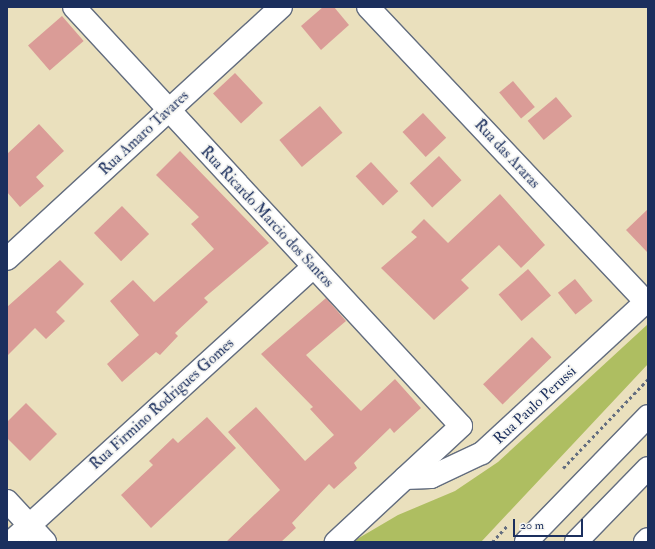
<!DOCTYPE html>
<style>
body{margin:0}
#map{position:relative;width:655px;height:549px;overflow:hidden;background:#eae0bd;font-family:"IM FELL Double Pica",serif}
div>[style]{position:absolute}
[style*='--x']{left:calc(var(--x)*1px);top:calc(var(--y)*1px);width:calc(var(--w)*1px);rotate:calc(var(--a)*1deg)}
.green>*{inset:0;background:#aebe61}
.building>*{inset:0;background:#da9c97;transform-origin:0 0}
.path>*{height:2.5px;margin-top:-1.25px;transform-origin:0;background:repeating-linear-gradient(90deg,#636d7f 0 3px,transparent 0 6px)}
.roads{filter:drop-shadow(1px 0 #636d7f) drop-shadow(-1px 0 #636d7f) drop-shadow(0 1px #636d7f) drop-shadow(0 -1px #636d7f)}
.minor>*{height:22px;margin:-11px;padding:0 11px;transform-origin:11px;border-radius:11px;background:#fff}
.major>*{height:22px;margin:-11px;padding:0 11px;transform-origin:11px;border-radius:11px;background:#fff}
span{translate:-50% -50%;white-space:nowrap;text-align:center;line-height:1.15;-webkit-text-stroke:3.5px #f6f6f2;paint-order:stroke}
.street-label{font-size:15px;color:#1b2f5e}
.frame{position:absolute;inset:0;border:8px solid #1b2f5e;pointer-events:none}
.scale{position:absolute;left:513px;top:519px;width:70px;height:18px;box-sizing:border-box;border:2px solid #1b2f5e;border-top:0;padding-left:5px;font-size:12px;line-height:14px;white-space:nowrap;color:#1b2f5e;-webkit-text-stroke:3px #f6f6f2;paint-order:stroke}
</style>
<div id="map">
<div class="green">
<i style="clip-path:polygon(648px 324px,648px 364px,481px 542px,352px 542px,398px 515px,455px 491px,498px 462px)"></i>
</div>
<div class="building">
<i style="clip-path:polygon(323px 7px,334px 7px,349px 25px,321px 50px,301px 26px)"></i>
<i style="left:62px;top:16px;width:33px;height:45px;rotate:49deg"></i>
<i style="left:235px;top:73px;width:41px;height:30px;rotate:47deg"></i>
<i style="left:513px;top:81px;width:34px;height:18px;rotate:50deg"></i>
<i style="left:556px;top:97px;width:25px;height:37px;rotate:50deg"></i>
<i style="left:320px;top:106px;width:35px;height:53px;rotate:50deg"></i>
<i style="left:423px;top:113px;width:34px;height:28px;rotate:47deg"></i>
<i style="clip-path:polygon(39px 124px,64px 151px,36px 177px,44px 186px,20px 207px,7px 192px,7px 154px)"></i>
<i style="clip-path:polygon(180px 151px,269px 243px,204px 298px,208px 302px,175px 333px,178px 336px,160px 355px,156px 352px,122px 382px,107px 364px,139px 335px,110px 301px,133px 280px,154px 302px,214px 249px,191px 224px,199px 217px,156px 175px)"></i>
<i style="left:439px;top:156px;width:33px;height:40px;rotate:47deg"></i>
<i style="left:371px;top:162px;width:40px;height:21px;rotate:47deg"></i>
<i style="clip-path:polygon(500px 194px,545px 245px,521px 268px,499px 245px,461px 280px,469px 288px,434px 320px,381px 268px,417px 237px,411px 232px,424px 219px,448px 243px)"></i>
<i style="left:122px;top:206px;width:39px;height:39px;rotate:46deg"></i>
<i style="clip-path:polygon(648px 209px,648px 253px,626px 230px)"></i>
<i style="clip-path:polygon(60px 260px,84px 284px,56px 312px,65px 321px,46px 339px,35px 328px,7px 356px,7px 307px)"></i>
<i style="left:528px;top:269px;width:35px;height:39px;rotate:49deg"></i>
<i style="left:575px;top:279px;width:28px;height:22px;rotate:51deg"></i>
<i style="clip-path:polygon(326px 298px,346px 321px,306px 355px,361px 411px,395px 379px,421px 408px,394px 433px,390px 428px,354px 463px,357px 468px,334px 489px,329px 484px,292px 523px,296px 528px,281px 542px,226px 542px,280px 490px,228px 432px,256px 407px,305px 461px,334px 435px,310px 409px,313px 407px,261px 354px)"></i>
<i style="left:532px;top:337px;width:28px;height:68px;rotate:46deg"></i>
<i style="clip-path:polygon(26px 403px,57px 434px,30px 461px,7px 438px,7px 422px)"></i>
<i style="clip-path:polygon(207px 417px,236px 448px,151px 528px,121px 495px,153px 465px,149px 461px,173px 438px,178px 443px)"></i>
</div>
<div class="path">
<i style="--x:563;--y:468;--w:123;--a:-46.3"></i>
<i style="--x:492;--y:542;--w:23;--a:-47"></i>
</div>
<div class="roads">
<div class="minor">
<i style="--x:74;--y:7;--w:570;--a:47.27"></i>
<i style="--x:461;--y:426;--w:171;--a:137.1"></i>
<i style="--x:368;--y:7;--w:405;--a:46.7"></i>
<i style="--x:7;--y:259;--w:372;--a:-42.6"></i>
<i style="--x:405;--y:478;--w:26;--a:-2"></i>
<i style="--x:431;--y:477;--w:56;--a:-25.2"></i>
<i style="--x:482;--y:453;--w:226;--a:-42.7"></i>
<i style="--x:7;--y:501;--w:56;--a:47.2"></i>
<i style="--x:11;--y:542;--w:408;--a:-42.3"></i>
<i style="--x:645;--y:542;--w:4;--a:-45"></i>
</div>
<div class="major">
<i style="--x:526;--y:542;--w:175;--a:-45.9"></i>
<i style="--x:576;--y:542;--w:103;--a:-45.8"></i>
</div>
</div>
<div class="street-label">
<span style="left:144px;top:133px;rotate:-43deg">Rua Amaro Tavares</span>
<span style="left:507px;top:154px;rotate:47deg">Rua das Araras</span>
<span style="left:267px;top:217px;rotate:47deg">Rua Ricardo Marcio dos Santos</span>
<span style="left:162px;top:404px;rotate:-42deg">Rua Firmino Rodrigues Gomes</span>
<span style="left:535px;top:405px;rotate:-43deg">Rua Paulo Perussi</span>
</div>
<div class="frame"></div>
<div class="scale">20 m</div>
</div>
